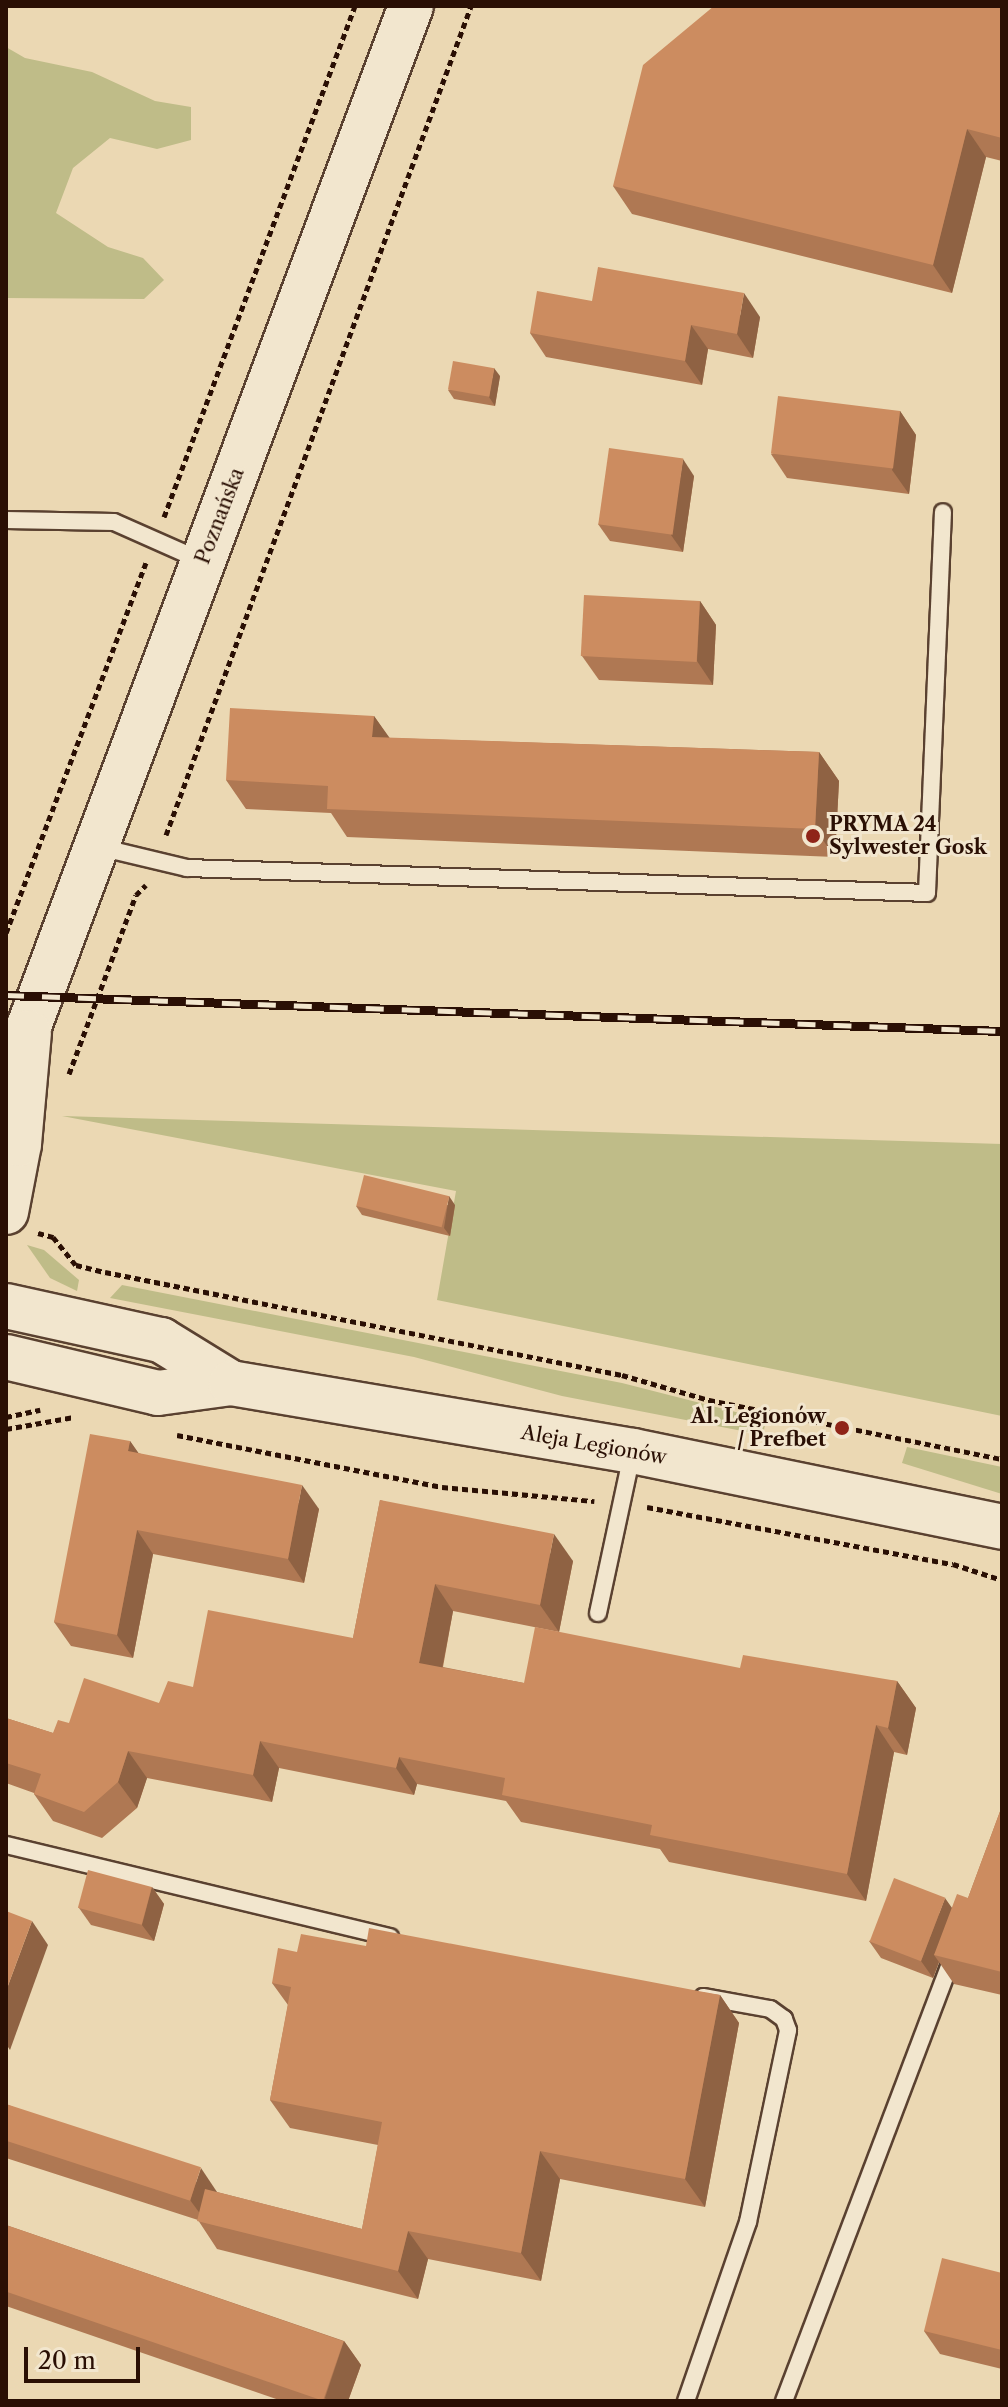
<!DOCTYPE html>
<meta charset="utf-8">
<style>
body{margin:0}
#map{position:relative;width:1008px;height:2407px;overflow:hidden;background:#ebd8b3;font-family:"Libre Caslon Text",serif}
div>[style]{position:absolute}
[style*='--x']{left:calc(var(--x)*1px);top:calc(var(--y)*1px);width:calc(var(--w)*1px);rotate:calc(var(--a)*1deg)}
.green>*{inset:0;background:#bfbc88}
.path>*{height:5px;margin-top:-2.5px;transform-origin:0;background:repeating-linear-gradient(90deg,#2a0f04 0 6px,transparent 0 10px)}
.roads{filter:drop-shadow(2px 0 #5a4130) drop-shadow(-2px 0 #5a4130) drop-shadow(0 2px #5a4130) drop-shadow(0 -2px #5a4130)}
.service>*{height:16px;margin:-8px;padding:0 8px;transform-origin:8px;border-radius:8px;background:#f2e6ce}
.secondary>*{height:44px;margin:-22px;padding:0 22px;transform-origin:22px;border-radius:22px;background:#f2e6ce}
.rail>*{height:9px;margin-top:-4.5px;transform-origin:0;background:repeating-linear-gradient(90deg,#f2e6ce 0 18px,#2a0f04 0 36px);box-sizing:border-box;border-block:2px solid #2a0f04}
.wall>*{inset:0;background:#af7853}
.shaded-wall>*{inset:0;background:#8f6243}
.building>*{inset:0;background:#cc8c60;transform-origin:0 0}
.dots>*{width:22px;height:22px;translate:-50% -50%;box-sizing:border-box;border:4px solid #f2e6ce;border-radius:50%}
span{translate:-50% -50%;white-space:nowrap;text-align:center;line-height:1.15;-webkit-text-stroke:6px #f2e6ce;paint-order:stroke}
.street-label{font-size:20px;color:#2a0f04}
.poi-label{font-size:20px;color:#2a0f04;font-weight:700}
.left{translate:0 -50%;text-align:left}
.right{translate:-100% -50%;text-align:right}
.frame{position:absolute;inset:0;border:8px solid #2a0f04;pointer-events:none}
.scale{position:absolute;left:24px;top:2347px;width:116px;height:36px;box-sizing:border-box;border:4px solid #2a0f04;border-top:0;padding-left:10px;font-size:24px;line-height:28px;white-space:nowrap;color:#2a0f04;-webkit-text-stroke:6px #f2e6ce;paint-order:stroke}
</style>
<div id="map">
<div class="green">
<i style="clip-path:polygon(6px 47px,25px 58px,92px 72px,155px 101px,191px 107px,191px 140px,157px 149px,110px 138px,73px 168px,56px 213px,108px 247px,143px 258px,164px 280px,144px 299px,6px 298px)"></i>
<i style="clip-path:polygon(62px 1116px,1002px 1144px,1002px 1416px,437px 1300px,456px 1191px)"></i>
<i style="clip-path:polygon(27px 1245px,44px 1250px,79px 1280px,77px 1291px,50px 1278px)"></i>
<i style="clip-path:polygon(122px 1285px,622px 1383px,759px 1418px,765px 1425px,763px 1435px,562px 1396px,414px 1357px,110px 1298px)"></i>
<i style="clip-path:polygon(907px 1447px,1002px 1467px,1002px 1494px,902px 1463px)"></i>
</div>
<div class="path">
<i style="--x:164;--y:517;--w:546;--a:-69.51"></i>
<i style="--x:166;--y:835;--w:883;--a:-69.8"></i>
<i style="--x:6;--y:933;--w:396;--a:-69.3"></i>
<i style="--x:69;--y:1074;--w:191;--a:-69.5"></i>
<i style="--x:136;--y:895;--w:14;--a:-45"></i>
<i style="--x:38;--y:1233;--w:16;--a:15"></i>
<i style="--x:53;--y:1237;--w:36;--a:51"></i>
<i style="--x:76;--y:1265;--w:30;--a:14"></i>
<i style="--x:105;--y:1272;--w:527;--a:11.27"></i>
<i style="--x:622;--y:1375;--w:91;--a:16"></i>
<i style="--x:709;--y:1400;--w:299;--a:11.4"></i>
<i style="--x:6;--y:1417;--w:35;--a:-12"></i>
<i style="--x:6;--y:1429;--w:69;--a:-10"></i>
<i style="--x:177;--y:1435;--w:270;--a:11.1"></i>
<i style="--x:442;--y:1487;--w:153;--a:5.3"></i>
<i style="--x:647;--y:1507;--w:311;--a:10.6"></i>
<i style="--x:953;--y:1564;--w:52;--a:18.1"></i>
</div>
<div class="roads">
<div class="service">
<i style="--x:6;--y:520;--w:108;--a:1.1"></i>
<i style="--x:114;--y:522;--w:96;--a:23.9"></i>
<i style="--x:99;--y:847;--w:90;--a:13.4"></i>
<i style="--x:187;--y:868;--w:740;--a:1.93"></i>
<i style="--x:927;--y:893;--w:381;--a:-87.6"></i>
<i style="--x:598;--y:1613;--w:162;--a:-77.9"></i>
<i style="--x:6;--y:1845;--w:395;--a:13.5"></i>
<i style="--x:686;--y:2401;--w:189;--a:-70.9"></i>
<i style="--x:748;--y:2222;--w:196;--a:-78.2"></i>
<i style="--x:788;--y:2030;--w:12;--a:-110"></i>
<i style="--x:784;--y:2019;--w:17;--a:-144"></i>
<i style="--x:770;--y:2009;--w:68;--a:-169.8"></i>
<i style="--x:784;--y:2401;--w:478;--a:-69.2"></i>
</div>
<div class="secondary">
<i style="--x:6;--y:1066;--w:46;--a:-60.1"></i>
<i style="--x:29;--y:1026;--w:1089;--a:-69.47"></i>
<i style="--x:6;--y:1212;--w:69;--a:-79.2"></i>
<i style="--x:19;--y:1144;--w:112;--a:-84.9"></i>
<i style="--x:6;--y:1306;--w:159;--a:12.4"></i>
<i style="--x:161;--y:1340;--w:82;--a:31.6"></i>
<i style="--x:6;--y:1357;--w:156;--a:13.3"></i>
<i style="--x:158;--y:1393;--w:74;--a:-7.8"></i>
<i style="--x:231;--y:1383;--w:408;--a:9.6"></i>
<i style="--x:633;--y:1451;--w:377;--a:11.6"></i>
</div>
</div>
<div class="rail">
<i style="--x:6;--y:995;--w:997;--a:2.07"></i>
</div>
<div class="wall">
<i style="clip-path:polygon(1002px 6px,1002px 161px,986px 157px,952px 293px,632px 214px,613px 186px)"></i>
<i style="clip-path:polygon(592px 301px,760px 317px,753px 358px,708px 349px,702px 385px,546px 357px,530px 333px)"></i>
<i style="clip-path:polygon(500px 376px,495px 406px,454px 399px,448px 390px)"></i>
<i style="clip-path:polygon(900px 411px,916px 435px,909px 494px,787px 478px,771px 454px)"></i>
<i style="clip-path:polygon(694px 476px,683px 552px,610px 541px,598px 524px)"></i>
<i style="clip-path:polygon(700px 601px,716px 625px,713px 685px,599px 680px,582px 656px)"></i>
<i style="clip-path:polygon(374px 716px,389px 738px,819px 752px,839px 781px,835px 857px,347px 837px,331px 813px,246px 809px,226px 780px)"></i>
<i style="clip-path:polygon(455px 1205px,450px 1236px,362px 1215px,356px 1206px)"></i>
<i style="clip-path:polygon(130px 1441px,138px 1453px,319px 1509px,304px 1583px,153px 1554px,133px 1658px,71px 1646px,54px 1622px)"></i>
<i style="clip-path:polygon(380px 1500px,573px 1561px,559px 1632px,453px 1611px,443px 1667px,524px 1683px,740px 1668px,897px 1681px,916px 1708px,907px 1755px,894px 1752px,866px 1901px,669px 1862px,660px 1849px,521px 1822px,506px 1801px,417px 1784px,414px 1795px,279px 1768px,272px 1802px,147px 1778px,137px 1808px,102px 1838px,53px 1821px,34px 1794px,34px 1793px,6px 1783px,6px 1718px,53px 1733px,69px 1723px,159px 1703px,193px 1687px,353px 1638px)"></i>
<i style="clip-path:polygon(1002px 1806px,1002px 1995px,954px 1984px,939px 1962px,933px 1978px,881px 1958px,869px 1941px,952px 1908px,968px 1898px)"></i>
<i style="clip-path:polygon(152px 1887px,164px 1904px,154px 1941px,91px 1925px,79px 1908px)"></i>
<i style="clip-path:polygon(366px 1946px,720px 1995px,739px 2023px,705px 2207px,560px 2179px,541px 2281px,428px 2259px,418px 2299px,217px 2249px,198px 2220px,6px 2158px,6px 2104px,217px 2192px,362px 2229px,378px 2145px,290px 2128px,270px 2100px,288px 2005px,272px 1983px,297px 1952px)"></i>
<i style="clip-path:polygon(6px 2225px,344px 2341px,361px 2365px,348px 2401px,282px 2401px,6px 2306px)"></i>
<i style="clip-path:polygon(1002px 2273px,1002px 2369px,940px 2354px,924px 2331px)"></i>
</div>
<div class="shaded-wall">
<i style="clip-path:polygon(967px 129px,986px 157px,952px 293px,933px 265px)"></i>
<i style="clip-path:polygon(744px 293px,760px 317px,753px 358px,737px 334px)"></i>
<i style="clip-path:polygon(691px 325px,708px 349px,702px 385px,685px 361px)"></i>
<i style="clip-path:polygon(494px 368px,500px 376px,495px 406px,489px 397px)"></i>
<i style="clip-path:polygon(900px 411px,916px 435px,909px 494px,892px 470px)"></i>
<i style="clip-path:polygon(683px 459px,694px 476px,683px 552px,671px 535px)"></i>
<i style="clip-path:polygon(700px 601px,716px 625px,713px 685px,697px 661px)"></i>
<i style="clip-path:polygon(374px 716px,394px 744px,372px 737px)"></i>
<i style="clip-path:polygon(819px 752px,839px 781px,835px 857px,815px 829px)"></i>
<i style="clip-path:polygon(449px 1196px,455px 1205px,450px 1236px,444px 1228px)"></i>
<i style="clip-path:polygon(130px 1441px,147px 1465px,128px 1451px)"></i>
<i style="clip-path:polygon(302px 1485px,319px 1509px,304px 1583px,288px 1559px)"></i>
<i style="clip-path:polygon(137px 1530px,153px 1554px,133px 1658px,117px 1635px)"></i>
<i style="clip-path:polygon(554px 1534px,573px 1561px,559px 1632px,540px 1605px)"></i>
<i style="clip-path:polygon(435px 1584px,453px 1611px,438px 1690px,419px 1663px)"></i>
<i style="clip-path:polygon(897px 1681px,916px 1708px,907px 1755px,888px 1728px)"></i>
<i style="clip-path:polygon(876px 1725px,894px 1752px,866px 1901px,847px 1874px)"></i>
<i style="clip-path:polygon(260px 1741px,279px 1768px,272px 1802px,253px 1775px)"></i>
<i style="clip-path:polygon(128px 1751px,147px 1778px,137px 1808px,118px 1782px)"></i>
<i style="clip-path:polygon(399px 1757px,417px 1784px,414px 1795px,396px 1768px)"></i>
<i style="clip-path:polygon(152px 1887px,164px 1904px,154px 1941px,142px 1925px)"></i>
<i style="clip-path:polygon(945px 1898px,957px 1915px,934px 1955px,939px 1962px,933px 1978px,921px 1961px)"></i>
<i style="clip-path:polygon(32px 1921px,48px 1945px,10px 2050px,6px 2044px,6px 1991px)"></i>
<i style="clip-path:polygon(720px 1995px,739px 2023px,705px 2207px,685px 2179px)"></i>
<i style="clip-path:polygon(540px 2151px,560px 2179px,541px 2281px,521px 2253px)"></i>
<i style="clip-path:polygon(201px 2168px,217px 2192px,207px 2223px,190px 2200px)"></i>
<i style="clip-path:polygon(408px 2231px,428px 2259px,418px 2299px,398px 2271px)"></i>
<i style="clip-path:polygon(344px 2341px,361px 2365px,348px 2401px,327px 2401px,325px 2398px)"></i>
</div>
<div class="building">
<i style="clip-path:polygon(714px 6px,1002px 6px,1002px 138px,967px 129px,933px 265px,613px 186px,643px 65px)"></i>
<i style="clip-path:polygon(598px 267px,744px 293px,737px 334px,691px 325px,685px 361px,530px 333px,537px 291px,592px 301px)"></i>
<i style="left:453px;top:361px;width:42px;height:29px;rotate:10deg"></i>
<i style="left:778px;top:396px;width:123px;height:58px;rotate:7deg"></i>
<i style="left:609px;top:448px;width:75px;height:77px;rotate:8deg"></i>
<i style="left:584px;top:595px;width:116px;height:61px;rotate:3deg"></i>
<i style="clip-path:polygon(230px 708px,374px 716px,372px 737px,819px 752px,815px 829px,327px 809px,328px 786px,226px 780px)"></i>
<i style="left:364px;top:1175px;width:88px;height:32px;rotate:14deg"></i>
<i style="clip-path:polygon(90px 1434px,130px 1441px,128px 1451px,302px 1485px,288px 1559px,137px 1530px,117px 1635px,54px 1622px)"></i>
<i style="clip-path:polygon(380px 1500px,554px 1534px,540px 1605px,435px 1584px,419px 1663px,524px 1683px,535px 1627px,740px 1668px,743px 1655px,897px 1681px,888px 1728px,876px 1725px,847px 1874px,650px 1835px,652px 1825px,502px 1795px,505px 1778px,399px 1757px,396px 1768px,260px 1741px,253px 1775px,128px 1751px,118px 1782px,84px 1812px,34px 1794px,41px 1774px,6px 1763px,6px 1718px,53px 1733px,58px 1720px,69px 1723px,84px 1678px,159px 1703px,168px 1681px,193px 1687px,208px 1610px,353px 1638px)"></i>
<i style="clip-path:polygon(1002px 1806px,1002px 1972px,934px 1955px,957px 1894px,968px 1898px)"></i>
<i style="left:88px;top:1870px;width:66px;height:39px;rotate:15deg"></i>
<i style="left:894px;top:1878px;width:55px;height:68px;rotate:21deg"></i>
<i style="clip-path:polygon(6px 1911px,32px 1921px,6px 1991px)"></i>
<i style="clip-path:polygon(369px 1928px,720px 1995px,685px 2179px,540px 2151px,521px 2253px,408px 2231px,398px 2271px,197px 2221px,205px 2189px,362px 2229px,382px 2122px,270px 2100px,291px 1987px,272px 1983px,278px 1948px,297px 1952px,301px 1934px,366px 1946px)"></i>
<i style="left:6px;top:2104px;width:205px;height:35px;rotate:18deg"></i>
<i style="left:6px;top:2225px;width:357px;height:63px;rotate:19deg"></i>
<i style="clip-path:polygon(942px 2258px,1002px 2273px,1002px 2350px,924px 2331px)"></i>
</div>
<div class="dots">
<i style="left:813px;top:836px;background:#8f2418"></i>
<i style="left:842px;top:1428px;background:#8f2418"></i>
</div>
<div class="street-label">
<span style="left:220px;top:516px;rotate:-69deg">Poznańska</span>
<span style="left:594px;top:1445px;rotate:10deg">Aleja Legionów</span>
</div>
<div class="poi-label">
<span class="left" style="left:829px;top:836px">PRYMA 24<br>Sylwester Gosk</span>
<span class="right" style="left:826px;top:1428px">Al. Legionów<br>/ Prefbet</span>
</div>
<div class="frame"></div>
<div class="scale">20 m</div>
</div>
